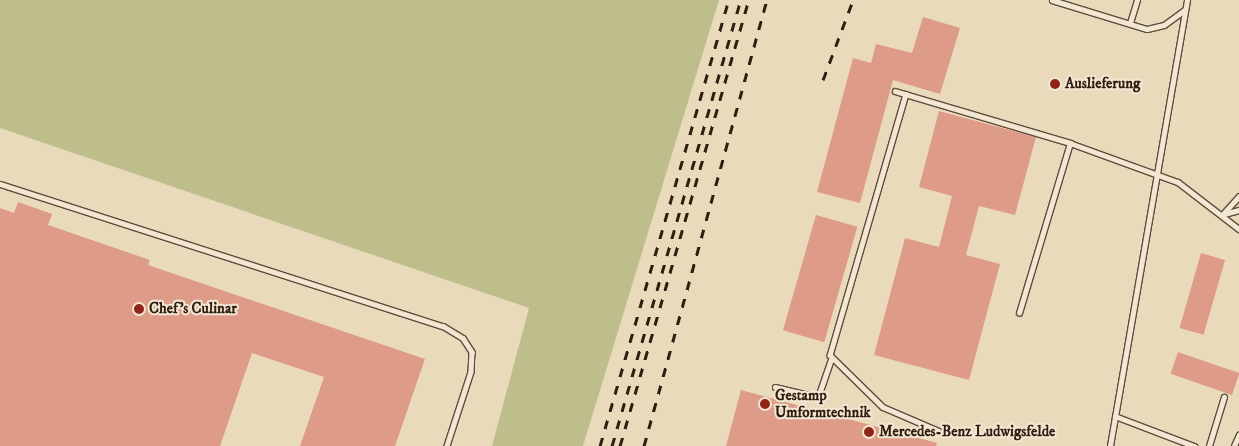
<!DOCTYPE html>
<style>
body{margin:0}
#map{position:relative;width:1239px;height:446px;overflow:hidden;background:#eadabc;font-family:"IM FELL DW Pica",serif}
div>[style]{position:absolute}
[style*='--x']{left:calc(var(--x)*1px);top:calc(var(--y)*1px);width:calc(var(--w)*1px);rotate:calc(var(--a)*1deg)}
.green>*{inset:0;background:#bdbe8c}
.building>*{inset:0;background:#de9b88;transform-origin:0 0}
.roads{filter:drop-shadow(1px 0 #5f4c3b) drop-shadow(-1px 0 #5f4c3b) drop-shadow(0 1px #5f4c3b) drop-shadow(0 -1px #5f4c3b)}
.lane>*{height:4.5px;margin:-2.25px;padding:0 2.25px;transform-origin:2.25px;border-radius:2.25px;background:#f1e7d3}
.rail>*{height:3px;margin-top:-1.5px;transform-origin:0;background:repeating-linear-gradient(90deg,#311d10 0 9px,transparent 0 18px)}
.dots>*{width:14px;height:14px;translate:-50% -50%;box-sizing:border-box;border:2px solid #f1e7d3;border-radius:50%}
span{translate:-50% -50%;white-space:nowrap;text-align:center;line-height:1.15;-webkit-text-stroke:4px #f1e7d3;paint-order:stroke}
.poi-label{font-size:15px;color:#311d10;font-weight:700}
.left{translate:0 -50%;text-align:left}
</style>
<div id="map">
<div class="green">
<i style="clip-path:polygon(0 0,719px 0,583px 446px,492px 446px,529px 308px,0 128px)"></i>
</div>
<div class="building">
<i style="clip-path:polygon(923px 17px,960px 28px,940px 94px,893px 80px,860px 203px,817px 192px,853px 58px,871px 63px,876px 44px,912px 53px)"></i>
<i style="clip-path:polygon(939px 111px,1036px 137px,1015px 215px,979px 206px,966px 255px,1000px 264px,969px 380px,874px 355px,905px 238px,939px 247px,952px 196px,919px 187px)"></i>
<i style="clip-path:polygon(18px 202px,52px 214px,48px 225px,150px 260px,148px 265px,425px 359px,395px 446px,300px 446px,324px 377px,252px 353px,220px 446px,0 446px,0 208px,14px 213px)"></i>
<i style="left:816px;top:215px;width:43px;height:120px;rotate:16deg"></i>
<i style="left:1201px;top:253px;width:25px;height:78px;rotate:16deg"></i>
<i style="left:1178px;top:352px;width:65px;height:23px;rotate:19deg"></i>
<i style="clip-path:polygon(741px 390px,937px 443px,936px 446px,726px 446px)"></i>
</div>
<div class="roads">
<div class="lane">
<i style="--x:1052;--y:0;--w:99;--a:17"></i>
<i style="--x:1147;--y:29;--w:17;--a:-13"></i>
<i style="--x:1164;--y:25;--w:26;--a:-36"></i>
<i style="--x:1130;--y:23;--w:24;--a:-73"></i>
<i style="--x:895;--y:91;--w:183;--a:16.5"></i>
<i style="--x:1070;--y:143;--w:115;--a:19.9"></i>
<i style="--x:1178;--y:182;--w:77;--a:37.6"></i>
<i style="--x:906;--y:94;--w:272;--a:106.2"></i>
<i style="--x:830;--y:355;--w:74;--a:44.5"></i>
<i style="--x:883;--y:407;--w:61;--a:23.2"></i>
<i style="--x:0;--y:184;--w:465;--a:17.8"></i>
<i style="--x:443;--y:326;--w:23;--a:31"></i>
<i style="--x:463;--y:338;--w:17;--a:57"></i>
<i style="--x:472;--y:352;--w:20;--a:93"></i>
<i style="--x:471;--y:372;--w:78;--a:108"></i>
<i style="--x:1223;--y:214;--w:24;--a:-48"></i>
<i style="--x:1224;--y:214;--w:16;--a:-15"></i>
<i style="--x:1019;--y:313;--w:177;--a:-73.3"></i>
<i style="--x:775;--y:387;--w:44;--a:13.1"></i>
<i style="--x:818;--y:397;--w:39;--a:-71"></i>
<i style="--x:1115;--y:416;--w:85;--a:20.8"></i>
<i style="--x:1110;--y:446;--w:453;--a:-80.2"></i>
<i style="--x:1209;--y:446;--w:51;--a:-73"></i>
<i style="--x:1234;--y:446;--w:12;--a:-66"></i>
</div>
</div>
<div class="rail">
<i style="--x:823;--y:80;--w:85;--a:-69.4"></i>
<i style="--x:600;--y:446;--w:464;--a:-73.9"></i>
<i style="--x:612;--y:446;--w:464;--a:-73.9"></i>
<i style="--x:620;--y:446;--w:464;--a:-73.9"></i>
<i style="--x:644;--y:446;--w:463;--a:-74.6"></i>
</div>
<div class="dots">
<i style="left:1055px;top:84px;background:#8f2418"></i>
<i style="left:139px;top:309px;background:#8f2418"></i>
<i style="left:765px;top:404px;background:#8f2418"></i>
<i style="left:869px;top:432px;background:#8f2418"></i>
</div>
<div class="poi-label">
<span class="left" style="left:1065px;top:84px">Auslieferung</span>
<span class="left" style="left:149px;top:309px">Chef's Culinar</span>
<span class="left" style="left:775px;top:404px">Gestamp<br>Umformtechnik</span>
<span class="left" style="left:879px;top:432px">Mercedes-Benz Ludwigsfelde</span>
</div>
</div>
